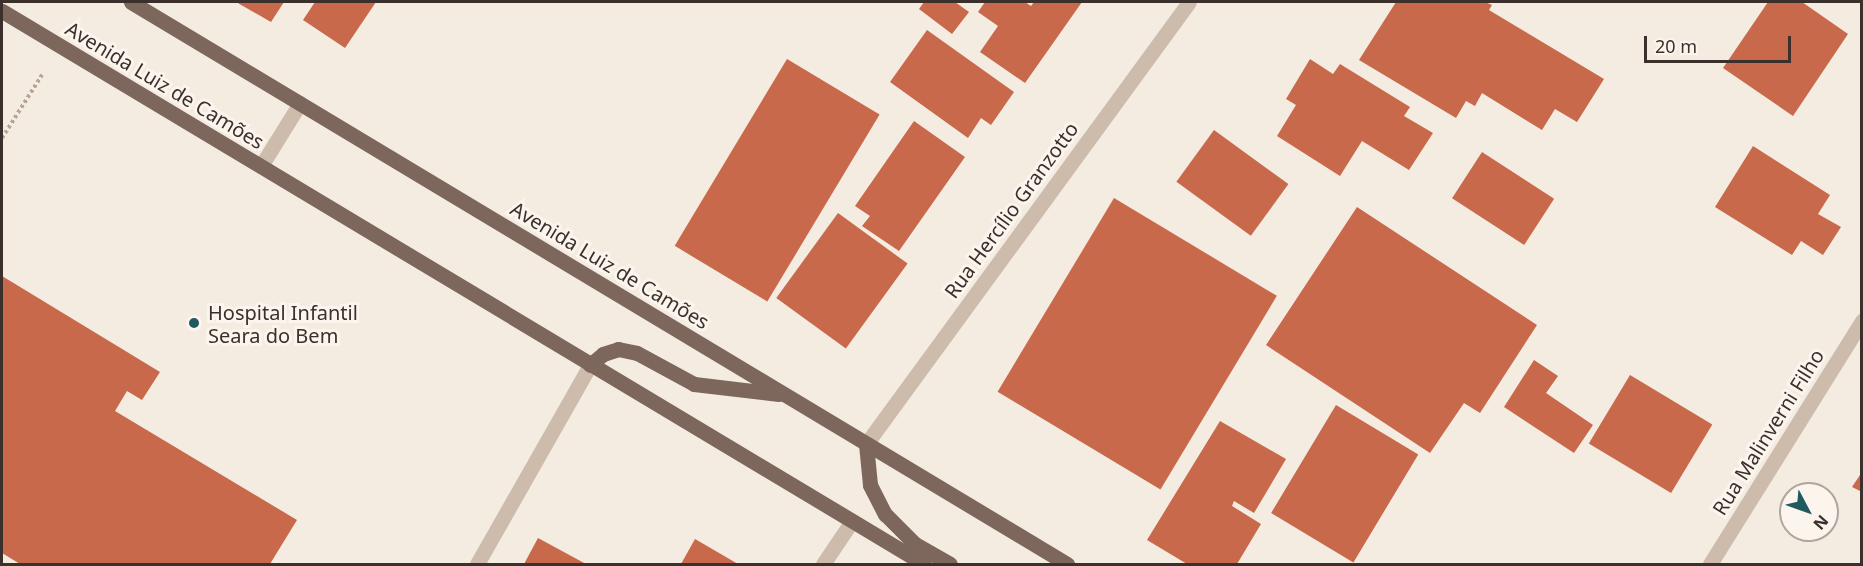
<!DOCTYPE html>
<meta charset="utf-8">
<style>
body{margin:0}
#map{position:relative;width:1863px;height:566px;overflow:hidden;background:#f4ebe1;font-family:"Noto Sans",sans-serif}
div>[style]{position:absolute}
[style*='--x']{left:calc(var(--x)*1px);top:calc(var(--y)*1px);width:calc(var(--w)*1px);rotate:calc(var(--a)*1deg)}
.building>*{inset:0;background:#c8694b;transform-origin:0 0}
.path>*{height:4px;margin-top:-2px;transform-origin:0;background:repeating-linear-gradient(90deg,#b9a596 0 3px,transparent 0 6px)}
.minor>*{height:15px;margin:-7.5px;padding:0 7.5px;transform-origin:7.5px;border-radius:7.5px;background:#cdbbac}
.major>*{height:15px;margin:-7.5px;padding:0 7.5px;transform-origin:7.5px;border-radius:7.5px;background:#7d675c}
.dots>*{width:16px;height:16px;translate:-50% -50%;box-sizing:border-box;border:3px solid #fbf5ee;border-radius:50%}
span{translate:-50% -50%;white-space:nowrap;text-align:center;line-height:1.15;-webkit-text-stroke:6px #fbf5ee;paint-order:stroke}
.street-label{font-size:20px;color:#3b302b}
.poi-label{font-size:20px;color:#3b302b}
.left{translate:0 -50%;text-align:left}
.frame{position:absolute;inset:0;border:3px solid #3b302b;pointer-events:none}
.north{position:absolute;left:1779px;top:482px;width:60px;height:60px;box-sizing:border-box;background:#fbf5ee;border:2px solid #aea6a0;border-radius:50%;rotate:131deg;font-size:16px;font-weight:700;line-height:24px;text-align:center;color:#3b302b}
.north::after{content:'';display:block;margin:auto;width:21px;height:27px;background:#1f5a5e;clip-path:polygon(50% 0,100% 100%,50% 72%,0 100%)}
.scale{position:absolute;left:1644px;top:36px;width:147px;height:27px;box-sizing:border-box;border:3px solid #3b302b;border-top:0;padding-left:8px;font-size:18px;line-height:21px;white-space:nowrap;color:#3b302b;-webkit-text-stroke:4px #fbf5ee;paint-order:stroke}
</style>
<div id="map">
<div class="building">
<i style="clip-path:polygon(236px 2px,284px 2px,271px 22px)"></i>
<i style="clip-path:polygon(315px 2px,376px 2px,345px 48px,303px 20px)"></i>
<i style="clip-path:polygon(924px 2px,955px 2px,969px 12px,952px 34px,919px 9px)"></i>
<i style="clip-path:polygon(985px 2px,1025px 2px,1031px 6px,1034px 2px,1082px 2px,1025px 83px,980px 52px,998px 26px,978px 12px)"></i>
<i style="clip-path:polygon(1396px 2px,1485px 2px,1492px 5px,1489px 10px,1604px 79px,1577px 122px,1555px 109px,1542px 130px,1482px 93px,1475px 106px,1466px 101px,1456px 118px,1359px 60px)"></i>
<i style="clip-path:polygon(1768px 2px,1802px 2px,1848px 34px,1793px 116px,1723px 68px)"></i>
<i style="clip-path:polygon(927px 30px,1014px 92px,991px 125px,981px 118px,968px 138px,890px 82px)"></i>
<i style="left:787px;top:59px;width:108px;height:218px;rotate:31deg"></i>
<i style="clip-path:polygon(1310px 59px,1333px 74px,1340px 64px,1410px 107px,1404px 116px,1433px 133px,1409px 170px,1362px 141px,1340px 176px,1277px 136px,1296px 105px,1286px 99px)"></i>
<i style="clip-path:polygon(914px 121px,965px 157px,899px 251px,862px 226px,870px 216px,855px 206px)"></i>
<i style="left:1214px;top:130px;width:92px;height:64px;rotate:36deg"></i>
<i style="clip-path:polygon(1753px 146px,1830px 195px,1818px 214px,1841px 227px,1823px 255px,1801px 241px,1792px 255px,1715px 207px)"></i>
<i style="left:1482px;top:152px;width:86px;height:55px;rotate:33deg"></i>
<i style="left:1114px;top:198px;width:190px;height:226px;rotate:31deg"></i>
<i style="clip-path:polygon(1357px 207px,1537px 325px,1480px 413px,1464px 403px,1430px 453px,1266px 345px)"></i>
<i style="left:838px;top:213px;width:86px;height:105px;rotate:36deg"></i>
<i style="clip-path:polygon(2px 276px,160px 372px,142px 400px,127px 391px,115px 411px,297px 520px,270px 564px,20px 564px,2px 553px)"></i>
<i style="clip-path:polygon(1534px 360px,1558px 376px,1546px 393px,1593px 425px,1574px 453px,1504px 407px)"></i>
<i style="left:1630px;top:375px;width:96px;height:80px;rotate:31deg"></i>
<i style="left:1336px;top:405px;width:96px;height:126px;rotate:31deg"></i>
<i style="clip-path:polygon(1220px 421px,1286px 459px,1254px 513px,1234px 501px,1232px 506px,1261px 524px,1237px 564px,1187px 564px,1147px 540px)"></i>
<i style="clip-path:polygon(1862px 472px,1862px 492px,1852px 487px)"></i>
<i style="clip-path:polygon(538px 538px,586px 564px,524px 564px)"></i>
<i style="clip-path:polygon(695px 539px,738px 564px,681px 564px)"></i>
</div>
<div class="path">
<i style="--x:2;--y:138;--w:75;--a:-57.6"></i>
</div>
<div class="minor">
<i style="--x:261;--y:166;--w:74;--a:-58.2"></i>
<i style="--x:866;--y:444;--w:547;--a:-53.84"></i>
<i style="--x:477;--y:564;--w:229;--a:-60.4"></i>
<i style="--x:823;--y:564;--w:52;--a:-56"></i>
<i style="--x:1710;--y:564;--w:287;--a:-58"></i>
</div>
<div class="major">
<i style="--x:131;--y:2;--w:1092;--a:30.98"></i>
<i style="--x:2;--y:11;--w:1075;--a:30.95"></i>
<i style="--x:590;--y:365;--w:17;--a:-40"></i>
<i style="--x:603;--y:354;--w:16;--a:-18"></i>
<i style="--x:618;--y:349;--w:19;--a:12"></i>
<i style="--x:637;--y:353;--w:65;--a:28.5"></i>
<i style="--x:694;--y:384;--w:85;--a:6.8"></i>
<i style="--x:866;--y:444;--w:41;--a:84.4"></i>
<i style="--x:870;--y:485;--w:33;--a:63"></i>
<i style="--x:885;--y:514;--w:42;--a:45"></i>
<i style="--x:915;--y:544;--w:40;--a:29.7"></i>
</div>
<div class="dots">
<i style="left:194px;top:323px;background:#1f5a5e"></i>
</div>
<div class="street-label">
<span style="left:165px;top:85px;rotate:31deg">Avenida Luiz de Camões</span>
<span style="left:1011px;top:210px;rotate:-54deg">Rua Hercílio Granzotto</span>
<span style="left:610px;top:265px;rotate:31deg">Avenida Luiz de Camões</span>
<span style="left:1768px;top:432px;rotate:-58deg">Rua Malinverni Filho</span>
</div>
<div class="poi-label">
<span class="left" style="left:208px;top:324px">Hospital Infantil<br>Seara do Bem</span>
</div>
<div class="frame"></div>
<div class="north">N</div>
<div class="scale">20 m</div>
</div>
